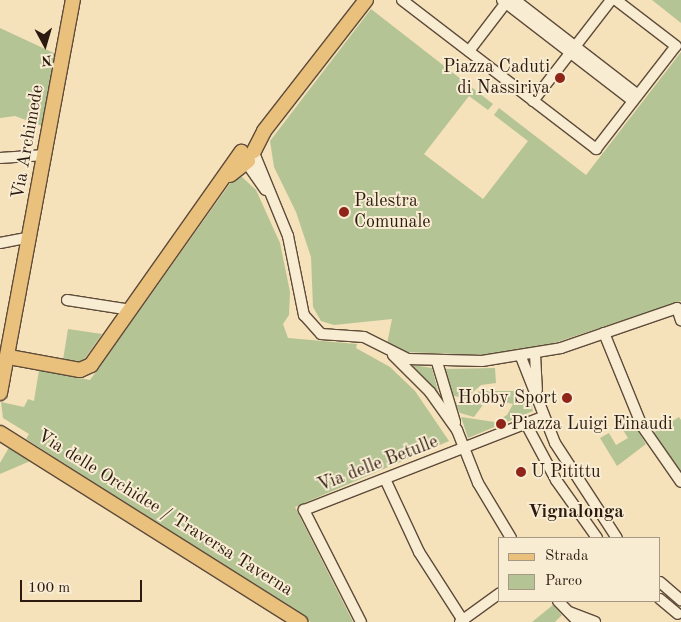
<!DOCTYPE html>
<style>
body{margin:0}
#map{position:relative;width:681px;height:622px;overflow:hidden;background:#f5e1ba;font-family:"Old Standard TT",serif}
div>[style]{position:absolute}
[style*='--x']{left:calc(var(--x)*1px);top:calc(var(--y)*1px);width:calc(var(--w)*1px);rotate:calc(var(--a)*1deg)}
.green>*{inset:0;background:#b5c495}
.roads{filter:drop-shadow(1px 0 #5e4b3a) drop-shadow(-1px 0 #5e4b3a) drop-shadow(0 1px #5e4b3a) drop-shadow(0 -1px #5e4b3a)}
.minor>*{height:10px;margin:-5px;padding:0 5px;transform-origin:5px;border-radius:5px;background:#f8ecd2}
.major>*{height:14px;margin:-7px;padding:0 7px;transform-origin:7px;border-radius:7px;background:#eac07d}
.dots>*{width:14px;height:14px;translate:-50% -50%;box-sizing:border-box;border:2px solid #f8ecd2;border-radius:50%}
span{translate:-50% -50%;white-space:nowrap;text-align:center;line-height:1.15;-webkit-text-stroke:4px #f8ecd2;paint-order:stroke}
.poi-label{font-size:18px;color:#2c190f}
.right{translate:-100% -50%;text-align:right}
.left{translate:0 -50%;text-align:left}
.street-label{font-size:18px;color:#2c190f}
.neighbourhood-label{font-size:19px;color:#2c190f;font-weight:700}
.legend{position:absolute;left:498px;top:537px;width:162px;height:65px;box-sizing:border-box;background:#f8ecd2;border:1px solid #a69884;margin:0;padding:6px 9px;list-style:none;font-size:15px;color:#2c190f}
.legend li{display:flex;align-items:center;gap:10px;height:25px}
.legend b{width:25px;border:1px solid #a69884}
.north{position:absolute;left:20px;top:20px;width:50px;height:50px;-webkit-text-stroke:4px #f8ecd2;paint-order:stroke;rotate:174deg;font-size:14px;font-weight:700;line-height:20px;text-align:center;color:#2c190f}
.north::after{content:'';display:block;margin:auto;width:18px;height:22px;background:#2c190f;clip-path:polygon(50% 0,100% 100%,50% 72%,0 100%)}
.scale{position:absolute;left:20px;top:580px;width:122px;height:22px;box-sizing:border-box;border:2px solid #2c190f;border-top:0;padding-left:6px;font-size:15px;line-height:18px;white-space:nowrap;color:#2c190f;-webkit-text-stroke:4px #f8ecd2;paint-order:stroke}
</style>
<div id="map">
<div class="green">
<i style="clip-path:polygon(652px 0,681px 0,681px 23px)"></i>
<i style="clip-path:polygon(371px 9px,493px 104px,488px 110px,469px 96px,424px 154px,483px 199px,528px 141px,494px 115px,499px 108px,586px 175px,681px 52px,681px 301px,545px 346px,482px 355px,403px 352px,387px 344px,392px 319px,334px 325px,321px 321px,313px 307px,311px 257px,296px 212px,274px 167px,270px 141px)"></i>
<i style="clip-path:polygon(0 28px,58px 55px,45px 127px,15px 116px,0 118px)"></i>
<i style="clip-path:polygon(242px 177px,256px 190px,280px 243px,290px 292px,289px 315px,283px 324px,288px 338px,357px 344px,356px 348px,390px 367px,415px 391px,449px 441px,295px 507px,353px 622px,311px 622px,26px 439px,29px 434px,3px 418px,1px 402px,24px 407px,28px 399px,34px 401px,39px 370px,90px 380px,234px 178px)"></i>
<i style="clip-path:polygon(68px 329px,102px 334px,81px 364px,63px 360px)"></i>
<i style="clip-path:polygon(412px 365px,432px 368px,439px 395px,426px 380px)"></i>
<i style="clip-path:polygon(495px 368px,496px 383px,481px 385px,465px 399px,452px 395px,445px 369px)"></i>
<i style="clip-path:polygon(479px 391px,514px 391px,530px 400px,533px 411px,468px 438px,461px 417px,495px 422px,507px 415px,513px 404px,488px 398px,474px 417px,460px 413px,455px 403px,469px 401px)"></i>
<i style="clip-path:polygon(679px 417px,681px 420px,681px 474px,653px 433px)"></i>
<i style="clip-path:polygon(634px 424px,646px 444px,617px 466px,600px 438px,609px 433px,616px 445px,628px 438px,623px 430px)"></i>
<i style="clip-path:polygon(11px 444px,35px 459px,0 474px,0 463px)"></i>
<i style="clip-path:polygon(553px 605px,562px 615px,555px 622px,532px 622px)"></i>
</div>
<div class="roads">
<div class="minor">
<i style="--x:402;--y:0;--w:245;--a:37.5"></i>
<i style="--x:596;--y:149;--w:130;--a:-52.2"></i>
<i style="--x:676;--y:46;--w:76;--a:-142.5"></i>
<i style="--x:502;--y:0;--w:165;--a:37.6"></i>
<i style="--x:515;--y:0;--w:155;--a:37.7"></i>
<i style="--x:469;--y:51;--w:64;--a:-52.6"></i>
<i style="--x:533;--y:101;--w:128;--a:-52.3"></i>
<i style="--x:254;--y:153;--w:90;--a:67.7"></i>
<i style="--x:288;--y:236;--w:81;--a:78.6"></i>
<i style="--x:304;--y:315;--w:25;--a:48"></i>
<i style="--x:321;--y:334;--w:43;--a:4"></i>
<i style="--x:364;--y:337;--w:49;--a:26.6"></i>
<i style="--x:408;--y:359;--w:74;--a:1.5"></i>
<i style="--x:482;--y:361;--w:80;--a:-9.3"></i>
<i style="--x:561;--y:348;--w:123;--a:-19"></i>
<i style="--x:677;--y:308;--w:13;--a:72"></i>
<i style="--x:0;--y:158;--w:45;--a:-3.8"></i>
<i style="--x:243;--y:158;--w:39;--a:55"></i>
<i style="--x:0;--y:243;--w:31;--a:-11"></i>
<i style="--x:67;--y:300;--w:65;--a:8.9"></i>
<i style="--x:604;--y:333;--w:100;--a:67.8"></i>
<i style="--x:642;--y:426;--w:68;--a:55.1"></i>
<i style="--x:535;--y:354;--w:36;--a:87"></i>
<i style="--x:393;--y:355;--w:52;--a:45"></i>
<i style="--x:430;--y:392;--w:47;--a:54.6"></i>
<i style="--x:457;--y:430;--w:57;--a:68.4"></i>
<i style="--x:478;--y:483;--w:64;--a:59"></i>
<i style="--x:521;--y:357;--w:92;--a:68.4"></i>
<i style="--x:555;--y:443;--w:113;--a:56.9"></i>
<i style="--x:437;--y:362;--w:63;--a:73.3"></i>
<i style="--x:526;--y:424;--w:64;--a:61.8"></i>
<i style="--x:556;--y:480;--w:71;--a:54.7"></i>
<i style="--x:385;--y:479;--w:81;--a:65"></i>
<i style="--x:419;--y:552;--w:83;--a:57.3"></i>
<i style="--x:660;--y:582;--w:28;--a:41"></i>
<i style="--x:660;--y:599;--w:23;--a:40"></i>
<i style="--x:558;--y:601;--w:29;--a:46"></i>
<i style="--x:569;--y:612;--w:28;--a:21"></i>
<i style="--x:361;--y:622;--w:126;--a:-117"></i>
<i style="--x:304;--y:510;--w:256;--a:-21.3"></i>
<i style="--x:460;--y:622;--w:49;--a:-35.9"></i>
</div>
<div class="major">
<i style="--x:254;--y:151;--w:22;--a:-63"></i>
<i style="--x:264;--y:131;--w:166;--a:-52.1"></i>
<i style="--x:230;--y:175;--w:23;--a:-38"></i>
<i style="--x:9;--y:357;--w:72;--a:10.4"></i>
<i style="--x:80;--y:370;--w:12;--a:-24"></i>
<i style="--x:91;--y:365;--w:261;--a:-54.8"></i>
<i style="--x:0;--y:393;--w:400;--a:-79.5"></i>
<i style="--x:0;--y:433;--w:355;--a:32.2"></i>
</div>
</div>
<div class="dots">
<i style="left:560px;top:78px;background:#8f2418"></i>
<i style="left:344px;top:212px;background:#8f2418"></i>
<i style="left:567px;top:398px;background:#8f2418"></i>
<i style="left:501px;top:424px;background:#8f2418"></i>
<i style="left:521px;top:472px;background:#8f2418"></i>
</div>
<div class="poi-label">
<span class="right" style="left:550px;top:78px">Piazza Caduti<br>di Nassiriya</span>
<span class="left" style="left:354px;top:212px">Palestra<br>Comunale</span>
<span class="right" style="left:557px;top:398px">Hobby Sport</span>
<span class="left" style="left:511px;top:424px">Piazza Luigi Einaudi</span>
<span class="left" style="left:531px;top:472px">U Pitittu</span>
</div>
<div class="street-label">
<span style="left:28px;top:142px;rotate:-80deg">Via Archimede</span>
<span style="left:378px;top:464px;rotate:-21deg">Via delle Betulle</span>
<span style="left:165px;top:513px;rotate:32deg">Via delle Orchidee / Traversa Taverna</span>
</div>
<div class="neighbourhood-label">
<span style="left:576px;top:513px">Vignalonga</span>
</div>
<ul class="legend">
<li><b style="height:6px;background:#eac07d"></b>Strada</li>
<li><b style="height:14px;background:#b5c495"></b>Parco</li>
</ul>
<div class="north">N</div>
<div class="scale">100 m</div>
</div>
